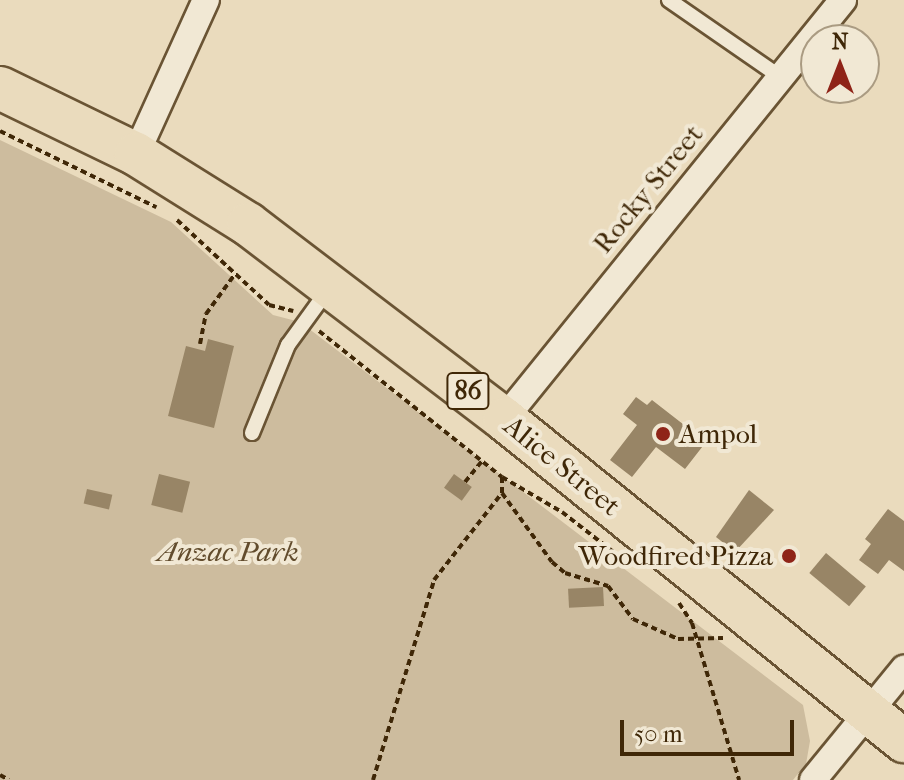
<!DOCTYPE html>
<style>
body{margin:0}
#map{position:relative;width:904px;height:780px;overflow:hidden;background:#eadbbd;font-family:"IM FELL French Canon",serif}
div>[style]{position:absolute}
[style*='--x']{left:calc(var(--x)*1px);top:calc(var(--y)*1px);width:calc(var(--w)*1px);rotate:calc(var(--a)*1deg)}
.green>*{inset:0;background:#cdbc9e}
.building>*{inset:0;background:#988566;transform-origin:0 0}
.path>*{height:4px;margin-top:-2px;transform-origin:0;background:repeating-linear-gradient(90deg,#3f2707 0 6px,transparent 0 10px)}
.roads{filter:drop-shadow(2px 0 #6a5434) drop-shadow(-2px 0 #6a5434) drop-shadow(0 2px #6a5434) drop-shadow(0 -2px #6a5434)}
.lane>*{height:14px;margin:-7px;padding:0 7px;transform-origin:7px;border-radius:7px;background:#f1e8d4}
.street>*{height:26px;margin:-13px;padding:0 13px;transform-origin:13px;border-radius:13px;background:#f1e8d4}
.primary>*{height:42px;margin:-21px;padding:0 21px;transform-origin:21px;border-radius:21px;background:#eadbbd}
.dots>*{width:22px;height:22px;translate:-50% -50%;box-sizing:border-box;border:4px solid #f1e8d4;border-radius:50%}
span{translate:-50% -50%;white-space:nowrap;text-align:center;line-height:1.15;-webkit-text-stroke:8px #f1e8d4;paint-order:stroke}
.shield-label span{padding:2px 6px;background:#f1e8d4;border:2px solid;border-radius:6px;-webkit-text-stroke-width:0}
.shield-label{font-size:26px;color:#3f2707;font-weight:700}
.street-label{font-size:28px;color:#3f2707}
.poi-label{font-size:28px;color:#3f2707}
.left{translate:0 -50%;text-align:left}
.right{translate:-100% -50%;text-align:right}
.park-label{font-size:28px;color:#624c2d;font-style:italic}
.north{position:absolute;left:800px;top:24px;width:80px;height:80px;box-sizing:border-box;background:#f1e8d4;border:2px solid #aa9b82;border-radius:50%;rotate:0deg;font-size:22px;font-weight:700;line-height:32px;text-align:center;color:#3f2707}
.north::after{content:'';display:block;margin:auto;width:28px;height:36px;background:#8f2418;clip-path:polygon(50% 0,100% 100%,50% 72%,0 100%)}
.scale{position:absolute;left:620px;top:720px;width:174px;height:36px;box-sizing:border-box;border:4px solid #3f2707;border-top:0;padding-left:10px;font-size:24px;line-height:28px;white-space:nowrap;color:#3f2707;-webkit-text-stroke:6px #f1e8d4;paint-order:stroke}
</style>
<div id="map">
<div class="green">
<i style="clip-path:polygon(0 140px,171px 222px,273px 315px,300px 322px,803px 705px,810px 741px,806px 764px,793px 780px,0 780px)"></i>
</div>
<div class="building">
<i style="clip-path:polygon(208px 339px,234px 346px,214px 428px,168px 416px,186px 346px,205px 351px)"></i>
<i style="clip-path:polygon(636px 397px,647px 405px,652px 400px,706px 442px,685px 469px,656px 447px,632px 477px,610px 460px,637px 425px,623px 414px)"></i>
<i style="left:159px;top:474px;width:32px;height:32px;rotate:14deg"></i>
<i style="left:454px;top:474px;width:22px;height:17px;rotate:36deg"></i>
<i style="left:87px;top:489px;width:26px;height:15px;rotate:13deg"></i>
<i style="clip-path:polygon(749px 490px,774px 510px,735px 552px,716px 537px)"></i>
<i style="clip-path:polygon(888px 509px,904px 521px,904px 571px,889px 560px,878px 574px,859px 560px,871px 544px,865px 539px)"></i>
<i style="left:826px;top:553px;width:52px;height:26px;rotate:40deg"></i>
<i style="left:603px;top:587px;width:19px;height:35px;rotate:87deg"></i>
</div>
<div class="path">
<i style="--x:0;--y:131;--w:174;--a:26"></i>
<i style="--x:177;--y:220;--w:125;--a:42.7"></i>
<i style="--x:269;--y:305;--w:25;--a:14"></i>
<i style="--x:319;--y:331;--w:234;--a:38.6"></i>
<i style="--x:502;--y:477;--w:69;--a:30.3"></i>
<i style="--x:562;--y:512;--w:80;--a:37.9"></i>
<i style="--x:200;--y:344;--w:31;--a:-79"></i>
<i style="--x:206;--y:314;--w:49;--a:-54.1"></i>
<i style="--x:465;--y:482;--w:27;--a:-51"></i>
<i style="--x:502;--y:493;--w:85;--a:54.1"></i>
<i style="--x:552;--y:562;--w:17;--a:40"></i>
<i style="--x:565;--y:573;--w:45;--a:16.8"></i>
<i style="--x:608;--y:586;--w:41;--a:52.9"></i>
<i style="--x:633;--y:619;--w:49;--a:24"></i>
<i style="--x:678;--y:639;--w:45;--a:-1.3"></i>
<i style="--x:679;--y:603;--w:24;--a:57"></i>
<i style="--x:692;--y:623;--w:164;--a:73.3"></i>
<i style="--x:0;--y:775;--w:10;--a:29"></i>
<i style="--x:373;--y:780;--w:209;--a:-73"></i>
<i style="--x:434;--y:580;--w:110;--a:-52"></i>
<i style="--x:502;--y:493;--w:16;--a:-90"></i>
</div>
<div class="roads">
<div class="lane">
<i style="--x:669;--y:0;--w:135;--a:34.7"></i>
<i style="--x:252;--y:433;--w:95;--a:-67.8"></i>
<i style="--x:288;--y:345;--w:68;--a:-54"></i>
</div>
<div class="street">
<i style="--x:136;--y:154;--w:169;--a:-65.6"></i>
<i style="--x:504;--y:419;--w:539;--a:-51.02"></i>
<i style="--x:813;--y:780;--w:144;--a:-50.7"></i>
</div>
<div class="primary">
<i style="--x:0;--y:88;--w:151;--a:25.9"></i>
<i style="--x:136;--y:154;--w:132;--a:32"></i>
<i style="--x:248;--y:224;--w:322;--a:37.3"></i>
<i style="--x:504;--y:419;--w:514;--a:38.83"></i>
</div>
</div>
<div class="dots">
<i style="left:663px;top:434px;background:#8f2418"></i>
<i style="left:789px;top:556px;background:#8f2418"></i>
</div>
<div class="shield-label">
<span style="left:468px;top:391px">86</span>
</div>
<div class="street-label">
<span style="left:648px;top:189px;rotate:-51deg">Rocky Street</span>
<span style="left:562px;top:466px;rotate:39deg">Alice Street</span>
</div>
<div class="poi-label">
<span class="left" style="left:679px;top:434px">Ampol</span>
<span class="right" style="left:773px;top:556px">Woodfired Pizza</span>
</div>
<div class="park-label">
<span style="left:228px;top:552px">Anzac Park</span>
</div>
<div class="north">N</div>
<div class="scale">50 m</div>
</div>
